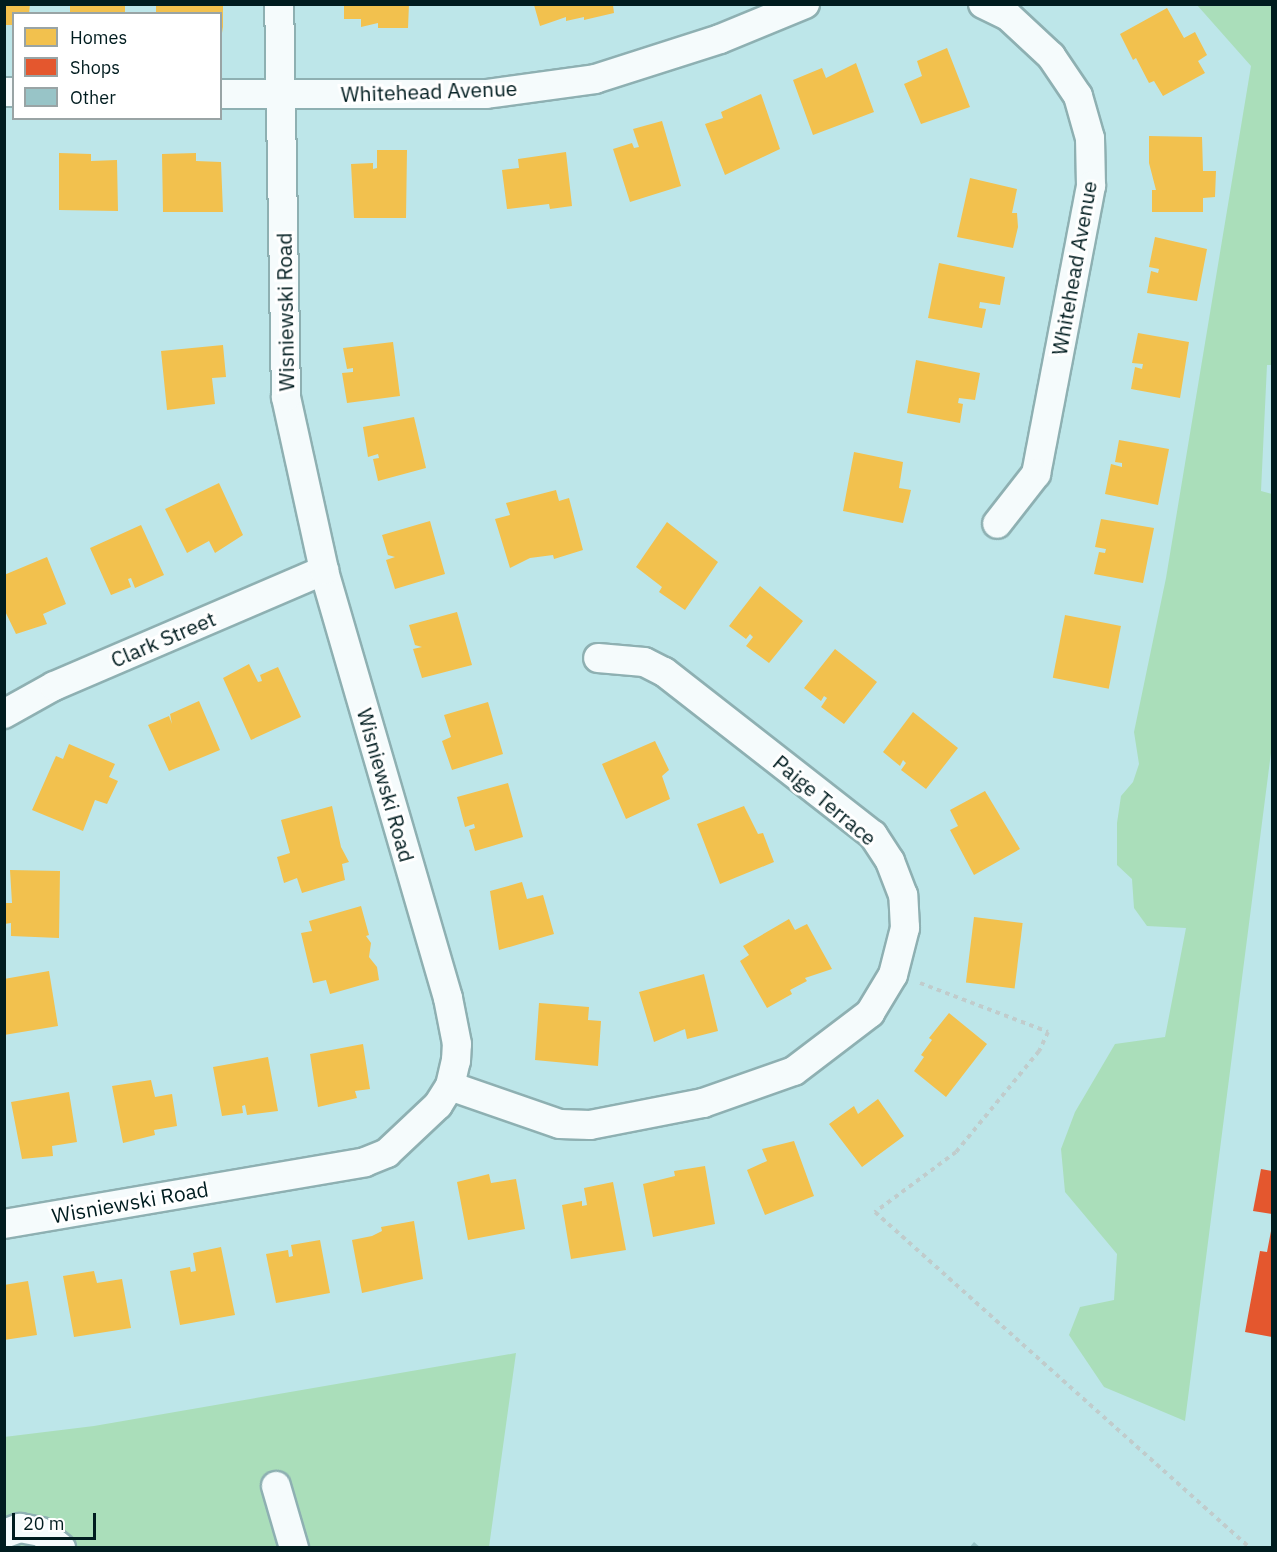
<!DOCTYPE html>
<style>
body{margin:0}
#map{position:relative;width:1277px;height:1552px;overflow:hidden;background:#bde6e9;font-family:"IBM Plex Sans",sans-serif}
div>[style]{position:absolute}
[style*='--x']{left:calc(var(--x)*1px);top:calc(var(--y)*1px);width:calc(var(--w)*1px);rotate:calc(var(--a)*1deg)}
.green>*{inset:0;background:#aadeba}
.homes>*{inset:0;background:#f2c14e;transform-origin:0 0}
.shops>*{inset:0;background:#e4572e}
.building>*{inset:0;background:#98c4c7}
.path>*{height:4px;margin-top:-2px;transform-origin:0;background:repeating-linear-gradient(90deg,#c0cccc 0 4.5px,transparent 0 9px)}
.roads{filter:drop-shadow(2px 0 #8eb0b2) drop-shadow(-2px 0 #8eb0b2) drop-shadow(0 2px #8eb0b2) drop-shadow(0 -2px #8eb0b2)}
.minor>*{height:28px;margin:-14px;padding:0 14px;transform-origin:14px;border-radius:14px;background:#f5fbfc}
span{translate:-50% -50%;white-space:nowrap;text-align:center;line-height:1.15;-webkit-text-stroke:6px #fff;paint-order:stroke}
.street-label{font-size:21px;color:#001c1f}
.frame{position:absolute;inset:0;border:6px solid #001c1f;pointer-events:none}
.legend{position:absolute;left:12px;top:12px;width:210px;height:108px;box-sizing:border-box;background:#fff;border:2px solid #99a4a5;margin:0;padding:8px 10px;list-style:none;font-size:18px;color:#001c1f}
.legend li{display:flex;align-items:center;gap:12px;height:30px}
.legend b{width:30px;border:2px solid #99a4a5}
.scale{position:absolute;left:12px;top:1513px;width:84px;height:27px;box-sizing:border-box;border:3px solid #001c1f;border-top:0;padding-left:8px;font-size:18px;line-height:21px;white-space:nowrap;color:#001c1f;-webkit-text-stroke:4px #fff;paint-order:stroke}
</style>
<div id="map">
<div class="green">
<i style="clip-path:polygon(1197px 5px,1272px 5px,1272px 365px,1267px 365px,1261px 491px,1272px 494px,1272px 745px,1185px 1421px,1104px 1387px,1069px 1335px,1080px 1307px,1114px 1300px,1117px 1254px,1065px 1192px,1061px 1149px,1075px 1112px,1115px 1044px,1165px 1037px,1186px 928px,1147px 926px,1134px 908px,1132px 879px,1117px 865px,1117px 823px,1121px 796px,1133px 782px,1139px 764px,1134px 732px,1166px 578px,1251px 66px)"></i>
<i style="clip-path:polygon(516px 1353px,489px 1547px,5px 1547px,4px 1437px,94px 1426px)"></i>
</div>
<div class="homes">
<i style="clip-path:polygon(4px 4px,30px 4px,29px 14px,14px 14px,14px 25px,4px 25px)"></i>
<i style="left:70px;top:4px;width:55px;height:10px"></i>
<i style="clip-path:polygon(156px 4px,223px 4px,223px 33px,220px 14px,156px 14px)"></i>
<i style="clip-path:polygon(344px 4px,409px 4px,408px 28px,378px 28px,378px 23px,361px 27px,361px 19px,344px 19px)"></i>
<i style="clip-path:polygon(534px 5px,613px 5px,614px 13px,584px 20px,584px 17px,566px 21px,566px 17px,540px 26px)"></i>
<i style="clip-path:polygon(1167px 8px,1184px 38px,1195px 32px,1207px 55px,1198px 61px,1205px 73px,1163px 96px,1154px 81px,1149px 83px,1136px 58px,1133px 60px,1120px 34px)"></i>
<i style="clip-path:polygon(947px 48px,970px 107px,921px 124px,904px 84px,922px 76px,917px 61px)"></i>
<i style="clip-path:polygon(856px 63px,874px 112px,813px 135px,793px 80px,822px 68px,826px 78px)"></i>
<i style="clip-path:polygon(761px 94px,780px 149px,725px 175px,705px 124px,723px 118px,721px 112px)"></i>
<i style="clip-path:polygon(662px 121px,681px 186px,630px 202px,613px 149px,632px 143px,634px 148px,639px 147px,633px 129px)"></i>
<i style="clip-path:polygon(1149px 136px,1202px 137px,1203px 171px,1216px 171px,1215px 197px,1203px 198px,1203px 212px,1152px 212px,1152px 190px,1156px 190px,1149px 163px)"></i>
<i style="clip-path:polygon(377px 150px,407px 150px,406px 218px,354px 218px,351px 164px,373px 163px,373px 169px,377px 168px)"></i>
<i style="clip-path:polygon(566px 152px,572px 206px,550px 209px,549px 204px,507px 209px,502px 170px,519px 168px,518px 159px)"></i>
<i style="clip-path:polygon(59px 153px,91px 154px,91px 161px,117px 160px,118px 211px,59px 210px)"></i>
<i style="clip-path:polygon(196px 153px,196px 161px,221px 162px,223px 212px,163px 212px,162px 154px)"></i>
<i style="clip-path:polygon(970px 178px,1017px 189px,1012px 213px,1017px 213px,1018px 227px,1013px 248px,957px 237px)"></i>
<i style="clip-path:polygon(1155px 237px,1207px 249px,1197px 301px,1147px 293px,1151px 271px,1158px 273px,1159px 269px,1149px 267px)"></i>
<i style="clip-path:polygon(939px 263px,1005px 277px,1000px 305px,980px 302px,979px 308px,986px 309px,982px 328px,928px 318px)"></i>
<i style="clip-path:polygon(1138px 333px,1189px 342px,1180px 398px,1131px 389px,1135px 367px,1142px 369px,1143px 364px,1132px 363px)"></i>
<i style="clip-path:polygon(393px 342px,400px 396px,347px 403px,342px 373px,353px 372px,353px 368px,347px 369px,343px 348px)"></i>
<i style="clip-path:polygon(223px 345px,226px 377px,212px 378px,215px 404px,167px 410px,161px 351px)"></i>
<i style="clip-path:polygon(916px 360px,980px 373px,975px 400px,959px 398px,958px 403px,963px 404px,960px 423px,907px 413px)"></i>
<i style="clip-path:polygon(414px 417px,426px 468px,378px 481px,373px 459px,379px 458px,378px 454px,368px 457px,363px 427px)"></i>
<i style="clip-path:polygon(1119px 440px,1169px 449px,1158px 505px,1105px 494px,1111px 464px,1122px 467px,1122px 463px,1115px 462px)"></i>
<i style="clip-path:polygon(854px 452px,903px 462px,899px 488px,911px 490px,903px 523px,843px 511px)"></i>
<i style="clip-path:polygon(219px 483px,243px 535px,215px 553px,209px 541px,187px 553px,165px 509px)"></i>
<i style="clip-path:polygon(556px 490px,559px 501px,569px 498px,583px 550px,554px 559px,553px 555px,530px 558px,510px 568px,495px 519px,510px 515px,506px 503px)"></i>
<i style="clip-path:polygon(1101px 519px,1154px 528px,1143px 583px,1094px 574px,1099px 552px,1105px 553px,1106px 549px,1095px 547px)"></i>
<i style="clip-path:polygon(430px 521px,445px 574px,395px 589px,386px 560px,395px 557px,388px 555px,382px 535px)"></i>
<i style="clip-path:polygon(667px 522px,718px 562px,685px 610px,659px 592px,662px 587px,636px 567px)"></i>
<i style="clip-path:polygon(141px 525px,164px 575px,135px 588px,131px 578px,128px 579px,131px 587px,111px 595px,90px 548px)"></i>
<i style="clip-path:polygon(47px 557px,66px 604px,43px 614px,47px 624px,16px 634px,4px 609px,4px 575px)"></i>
<i style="clip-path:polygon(760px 586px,803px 621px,769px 663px,746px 646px,753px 637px,750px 634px,746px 639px,729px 626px)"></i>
<i style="clip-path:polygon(457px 612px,472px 665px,422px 678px,413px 649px,422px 647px,415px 645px,409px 625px)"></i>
<i style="left:1065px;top:615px;width:57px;height:64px;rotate:11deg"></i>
<i style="clip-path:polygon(835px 649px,877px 682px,844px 724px,821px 707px,827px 698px,824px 696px,821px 701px,804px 688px)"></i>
<i style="clip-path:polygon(249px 664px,258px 682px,262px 681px,260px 675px,278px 667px,301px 717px,251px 740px,223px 678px)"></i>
<i style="clip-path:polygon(199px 701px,220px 750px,169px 771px,148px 725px,169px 716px,172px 724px,170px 714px)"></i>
<i style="clip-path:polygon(488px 702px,503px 754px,452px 770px,442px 741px,451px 737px,444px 715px)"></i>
<i style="clip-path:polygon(913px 712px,958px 748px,926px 789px,901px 770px,906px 763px,903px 760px,900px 766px,883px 752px)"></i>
<i style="clip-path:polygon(655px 741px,669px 770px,662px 776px,670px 799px,626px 819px,602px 764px)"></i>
<i style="clip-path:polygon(69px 744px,115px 764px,109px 777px,118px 781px,107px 804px,95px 800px,83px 831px,32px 810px,56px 756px,63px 759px)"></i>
<i style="clip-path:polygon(508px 783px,523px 837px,475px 851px,469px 830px,475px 828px,474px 824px,465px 827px,457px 797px)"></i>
<i style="clip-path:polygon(985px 791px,1020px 849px,974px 875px,950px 830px,958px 826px,950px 810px)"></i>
<i style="clip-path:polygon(332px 806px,341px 847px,349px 862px,342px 864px,345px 880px,302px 893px,297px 878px,284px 883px,277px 857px,290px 853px,281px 820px)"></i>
<i style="clip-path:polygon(744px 806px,758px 834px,763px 833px,774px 862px,720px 884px,697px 824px)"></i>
<i style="clip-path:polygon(10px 870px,60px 871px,59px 938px,11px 936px,11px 923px,4px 924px,5px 903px,12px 903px)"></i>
<i style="clip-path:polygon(522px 882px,527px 899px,543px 895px,554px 934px,499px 950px,490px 891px)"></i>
<i style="clip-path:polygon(361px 906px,369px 935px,366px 936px,371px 943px,369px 957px,377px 967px,379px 980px,330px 994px,326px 980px,313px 983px,301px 933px,312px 931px,309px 921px)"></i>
<i style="left:974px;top:917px;width:49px;height:66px;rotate:7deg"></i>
<i style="clip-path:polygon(789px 919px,795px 930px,807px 924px,832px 969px,805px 978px,807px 981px,790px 990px,792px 994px,767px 1008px,740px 961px,749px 955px,743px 946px)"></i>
<i style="clip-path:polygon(49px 971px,58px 1026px,4px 1035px,4px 979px)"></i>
<i style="clip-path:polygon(704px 974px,718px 1031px,687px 1039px,685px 1029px,654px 1042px,639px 992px)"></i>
<i style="clip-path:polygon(539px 1003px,589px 1007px,588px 1020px,601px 1021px,598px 1066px,535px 1060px)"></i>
<i style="clip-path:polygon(949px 1013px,987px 1044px,946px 1097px,914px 1071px,924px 1057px,921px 1055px,932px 1040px,929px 1038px)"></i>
<i style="clip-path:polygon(363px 1044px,370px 1089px,355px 1091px,357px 1098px,318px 1107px,310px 1054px)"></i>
<i style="clip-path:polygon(268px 1057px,278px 1111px,247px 1115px,245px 1105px,242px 1106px,243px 1113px,222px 1116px,213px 1067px)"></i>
<i style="clip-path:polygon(151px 1080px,155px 1097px,172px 1094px,177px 1126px,154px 1130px,155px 1135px,123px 1143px,112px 1086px)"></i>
<i style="clip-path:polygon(69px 1092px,77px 1142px,52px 1146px,53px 1156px,22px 1159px,11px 1102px)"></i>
<i style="clip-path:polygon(878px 1099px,904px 1136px,862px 1167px,829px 1124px,854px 1106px,858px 1114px)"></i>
<i style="clip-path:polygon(794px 1141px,814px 1196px,765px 1215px,747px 1170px,767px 1161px,762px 1149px)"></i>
<i style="clip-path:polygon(705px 1166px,715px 1224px,653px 1237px,643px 1184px,675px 1176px,674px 1171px)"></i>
<i style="clip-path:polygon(489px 1174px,491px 1183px,516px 1179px,525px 1229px,468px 1240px,457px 1182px)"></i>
<i style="clip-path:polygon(613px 1182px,626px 1250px,571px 1259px,562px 1205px,582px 1201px,582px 1206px,587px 1205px,584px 1188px)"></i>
<i style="clip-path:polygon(414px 1221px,423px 1279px,362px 1293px,352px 1240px,372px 1236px,382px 1231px,381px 1227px)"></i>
<i style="clip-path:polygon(320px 1240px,330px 1293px,276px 1303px,266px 1254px,288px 1250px,289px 1257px,293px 1256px,291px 1245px)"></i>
<i style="clip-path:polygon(221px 1247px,235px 1315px,180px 1325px,170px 1271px,190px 1267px,191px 1272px,196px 1271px,193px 1253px)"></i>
<i style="clip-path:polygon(94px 1271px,97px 1283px,122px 1279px,131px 1328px,74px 1337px,63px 1276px)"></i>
<i style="clip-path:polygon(28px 1281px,37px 1335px,4px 1340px,4px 1285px)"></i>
</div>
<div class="shops">
<i style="clip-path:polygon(1261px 1169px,1272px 1171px,1272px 1214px,1253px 1211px)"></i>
<i style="clip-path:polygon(1271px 1231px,1272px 1231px,1272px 1337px,1245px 1332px,1260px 1251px,1267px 1252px)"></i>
</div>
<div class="building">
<i style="clip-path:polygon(974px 1542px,981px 1548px,969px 1548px)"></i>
</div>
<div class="path">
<i style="--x:920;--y:983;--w:137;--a:20.9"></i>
<i style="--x:1048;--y:1032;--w:21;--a:115"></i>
<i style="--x:1039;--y:1051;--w:131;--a:129.4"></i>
<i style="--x:956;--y:1152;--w:101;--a:143.5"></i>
<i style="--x:875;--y:1212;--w:504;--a:41.86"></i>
</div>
<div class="roads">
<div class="minor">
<i style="--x:983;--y:4;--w:28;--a:26"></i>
<i style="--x:1008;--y:16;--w:59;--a:42.9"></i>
<i style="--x:1051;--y:56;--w:48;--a:56"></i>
<i style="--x:1078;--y:96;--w:44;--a:74.1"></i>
<i style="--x:1090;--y:138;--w:48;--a:88.8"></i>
<i style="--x:1091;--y:186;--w:293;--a:100.8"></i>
<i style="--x:1036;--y:474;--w:63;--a:128"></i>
<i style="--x:4;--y:92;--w:10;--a:0"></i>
<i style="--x:220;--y:94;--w:266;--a:0"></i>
<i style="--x:486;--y:94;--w:110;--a:-7.8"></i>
<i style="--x:595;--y:79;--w:131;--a:-17.7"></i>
<i style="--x:720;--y:39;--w:92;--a:-22.4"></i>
<i style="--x:4;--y:714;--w:57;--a:-29.2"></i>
<i style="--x:54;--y:686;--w:294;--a:-23.2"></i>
<i style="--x:450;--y:1086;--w:116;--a:19.1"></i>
<i style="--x:560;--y:1124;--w:30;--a:2"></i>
<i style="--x:590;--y:1125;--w:115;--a:-11"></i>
<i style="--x:703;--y:1103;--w:96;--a:-19.4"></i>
<i style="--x:794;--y:1071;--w:96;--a:-37.3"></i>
<i style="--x:870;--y:1013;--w:44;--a:-58.8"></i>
<i style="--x:893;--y:975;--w:49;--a:-75.7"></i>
<i style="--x:905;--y:928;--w:33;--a:-93"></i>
<i style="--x:903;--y:895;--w:36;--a:-111"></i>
<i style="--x:890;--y:861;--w:31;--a:-123"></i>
<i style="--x:873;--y:835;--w:265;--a:-142"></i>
<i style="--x:664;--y:672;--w:22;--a:-153"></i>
<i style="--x:644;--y:662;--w:46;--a:-175"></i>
<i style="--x:4;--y:1224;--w:366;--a:-9.7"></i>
<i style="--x:365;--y:1162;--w:24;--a:-22"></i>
<i style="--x:387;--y:1153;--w:70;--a:-43.3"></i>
<i style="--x:438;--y:1105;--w:22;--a:-58"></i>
<i style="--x:450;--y:1086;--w:26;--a:-77"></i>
<i style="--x:456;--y:1061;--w:17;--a:-87"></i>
<i style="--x:457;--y:1044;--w:47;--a:-101.1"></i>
<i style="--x:448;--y:998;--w:446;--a:-106.2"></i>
<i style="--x:324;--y:570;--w:177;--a:-102.4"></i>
<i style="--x:286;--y:397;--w:393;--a:-91"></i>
<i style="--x:276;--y:1486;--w:65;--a:73.8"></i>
<i style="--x:4;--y:1534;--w:17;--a:-21"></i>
<i style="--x:20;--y:1528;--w:21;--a:11"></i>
<i style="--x:41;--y:1532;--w:26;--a:39"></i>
</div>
</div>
<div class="street-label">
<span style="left:429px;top:91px;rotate:-2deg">Whitehead Avenue</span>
<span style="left:1074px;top:268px;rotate:-80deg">Whitehead Avenue</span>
<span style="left:285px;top:312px;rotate:-91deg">Wisniewski Road</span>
<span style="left:163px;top:639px;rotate:-23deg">Clark Street</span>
<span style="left:386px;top:785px;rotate:74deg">Wisniewski Road</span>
<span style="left:825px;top:800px;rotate:40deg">Paige Terrace</span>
<span style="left:130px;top:1202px;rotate:-10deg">Wisniewski Road</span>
</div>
<div class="frame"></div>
<ul class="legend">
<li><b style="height:16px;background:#f2c14e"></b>Homes</li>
<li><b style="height:16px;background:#e4572e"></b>Shops</li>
<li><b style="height:16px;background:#98c4c7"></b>Other</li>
</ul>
<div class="scale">20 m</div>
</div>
